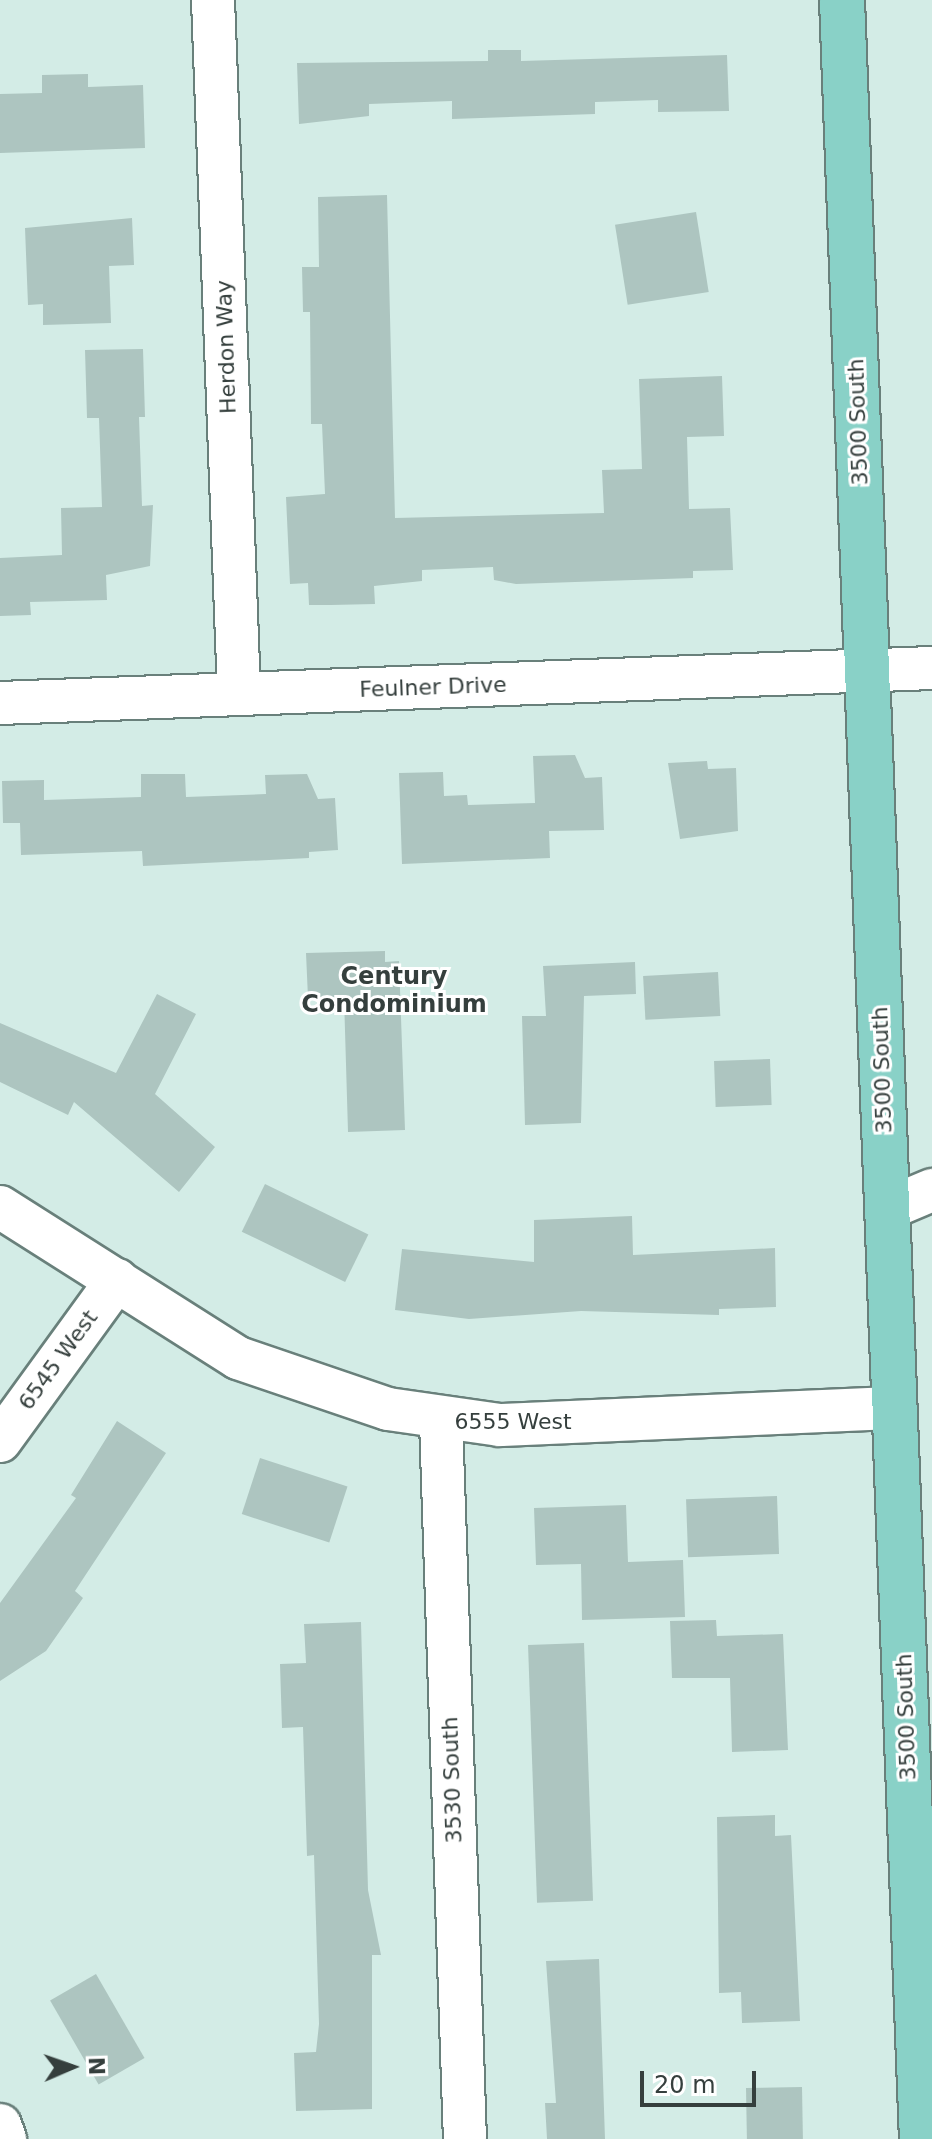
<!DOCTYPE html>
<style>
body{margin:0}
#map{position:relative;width:932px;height:2139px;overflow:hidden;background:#d3ece6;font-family:"DejaVu Sans",sans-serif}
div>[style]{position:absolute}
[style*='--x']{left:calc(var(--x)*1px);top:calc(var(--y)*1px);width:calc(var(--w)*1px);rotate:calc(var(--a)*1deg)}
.building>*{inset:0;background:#adc5c0;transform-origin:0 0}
.roads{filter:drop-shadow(2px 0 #69807b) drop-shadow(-2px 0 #69807b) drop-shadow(0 2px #69807b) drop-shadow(0 -2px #69807b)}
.minor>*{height:42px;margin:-21px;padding:0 21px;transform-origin:21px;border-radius:21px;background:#fff}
.major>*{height:44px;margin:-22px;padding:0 22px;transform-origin:22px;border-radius:22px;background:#89d1c7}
span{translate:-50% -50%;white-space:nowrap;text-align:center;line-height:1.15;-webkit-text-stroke:6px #fff;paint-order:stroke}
.street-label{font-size:22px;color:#353f3d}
.neighbourhood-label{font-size:24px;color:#353f3d;font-weight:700}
.north{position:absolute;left:32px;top:2027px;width:80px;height:80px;-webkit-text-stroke:6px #fff;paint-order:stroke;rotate:88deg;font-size:22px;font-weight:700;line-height:32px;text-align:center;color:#353f3d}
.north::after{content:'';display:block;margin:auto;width:28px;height:36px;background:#353f3d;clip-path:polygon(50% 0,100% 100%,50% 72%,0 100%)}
.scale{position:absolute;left:640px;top:2071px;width:116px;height:36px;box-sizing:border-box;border:4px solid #353f3d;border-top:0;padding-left:10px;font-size:24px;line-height:28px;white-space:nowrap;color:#353f3d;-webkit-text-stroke:6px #fff;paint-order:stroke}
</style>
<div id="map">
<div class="building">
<i style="clip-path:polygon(488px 50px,521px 50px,521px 61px,727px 55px,729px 111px,658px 112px,658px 100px,595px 102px,595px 114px,452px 119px,452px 101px,369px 104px,369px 116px,299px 124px,297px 63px,488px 61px)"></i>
<i style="clip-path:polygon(88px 74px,88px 87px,143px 85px,145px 148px,0 153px,0 94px,42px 93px,42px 75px)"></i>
<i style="clip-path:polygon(387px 195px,395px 518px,604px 513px,602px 470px,642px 469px,639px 379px,722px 376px,724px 436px,687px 437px,689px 509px,730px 508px,733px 570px,693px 571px,693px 578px,516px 584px,494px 580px,493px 567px,422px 570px,422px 581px,374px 586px,375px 604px,331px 605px,309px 605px,308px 583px,290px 584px,286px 497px,325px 494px,322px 424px,311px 424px,310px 312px,303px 312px,302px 267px,319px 267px,318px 197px)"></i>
<i style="left:696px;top:212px;width:81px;height:82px;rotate:81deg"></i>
<i style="clip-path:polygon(132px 218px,134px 265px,109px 266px,111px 323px,43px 325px,43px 304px,28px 305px,25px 228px)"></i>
<i style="clip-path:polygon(143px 349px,145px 417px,139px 417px,142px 506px,153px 505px,150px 566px,106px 575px,107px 600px,30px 602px,31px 615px,0 616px,0 558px,62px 555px,61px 508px,102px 507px,99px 418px,87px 418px,85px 350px)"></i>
<i style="clip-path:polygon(575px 755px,585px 778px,602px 777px,604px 830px,549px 831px,550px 858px,402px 864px,399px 773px,443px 772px,444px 796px,467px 795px,468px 805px,535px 803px,533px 756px)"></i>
<i style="clip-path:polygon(707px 761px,708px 769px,736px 768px,738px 831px,680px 839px,668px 763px)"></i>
<i style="clip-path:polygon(141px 774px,185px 774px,186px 797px,266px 794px,265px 775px,307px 774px,318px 799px,335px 798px,338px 850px,309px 852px,309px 858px,143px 866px,142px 851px,21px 855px,20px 823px,3px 823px,2px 781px,44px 780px,44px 800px,141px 797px)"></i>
<i style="clip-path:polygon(385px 951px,385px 962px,399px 961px,405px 1130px,348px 1132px,344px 997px,308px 998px,306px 953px)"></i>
<i style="clip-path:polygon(635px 962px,636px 994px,584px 996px,581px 1123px,525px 1125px,522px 1016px,546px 1016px,543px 966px)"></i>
<i style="left:718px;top:972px;width:44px;height:75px;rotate:87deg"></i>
<i style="clip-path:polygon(157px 994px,196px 1014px,155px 1094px,215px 1147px,179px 1192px,74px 1102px,68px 1115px,0 1082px,0 1023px,116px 1073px)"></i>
<i style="left:770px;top:1059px;width:46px;height:56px;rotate:88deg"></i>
<i style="left:265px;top:1184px;width:115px;height:53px;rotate:26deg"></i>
<i style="clip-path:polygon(632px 1216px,633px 1255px,775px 1248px,776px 1307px,719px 1309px,719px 1315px,581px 1311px,469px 1319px,395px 1310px,402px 1249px,534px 1262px,534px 1220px)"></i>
<i style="clip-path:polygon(117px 1421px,166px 1453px,75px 1591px,83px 1598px,46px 1651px,0 1681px,0 1603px,76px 1498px,71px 1495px)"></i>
<i style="left:260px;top:1458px;width:92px;height:59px;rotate:18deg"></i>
<i style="left:777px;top:1496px;width:58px;height:91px;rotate:88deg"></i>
<i style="clip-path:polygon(626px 1505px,628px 1562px,683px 1560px,685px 1617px,582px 1620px,581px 1564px,536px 1565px,534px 1508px)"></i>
<i style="clip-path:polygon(716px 1620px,717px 1636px,783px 1634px,788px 1750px,732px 1752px,730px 1678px,672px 1678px,670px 1621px)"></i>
<i style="clip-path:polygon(361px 1622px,368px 1890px,381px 1955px,372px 1955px,372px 2109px,296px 2111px,294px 2053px,316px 2052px,319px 2024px,314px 1855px,307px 1856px,303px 1727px,282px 1728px,280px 1664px,306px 1663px,304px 1624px)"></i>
<i style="left:584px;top:1643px;width:258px;height:56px;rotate:88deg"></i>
<i style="clip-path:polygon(775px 1815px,775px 1836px,791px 1835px,800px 2021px,742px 2023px,741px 1992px,719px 1993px,717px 1817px)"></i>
<i style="clip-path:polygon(599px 1959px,605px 2139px,547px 2139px,545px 2103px,556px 2103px,546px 1961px)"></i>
<i style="left:96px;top:1974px;width:97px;height:53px;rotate:60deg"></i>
<i style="left:802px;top:2087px;width:52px;height:56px;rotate:89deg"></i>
</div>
<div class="roads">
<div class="minor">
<i style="--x:213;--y:0;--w:694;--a:87.85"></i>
<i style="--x:0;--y:703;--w:933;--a:-2.15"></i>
<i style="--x:0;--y:1207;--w:282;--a:32.4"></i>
<i style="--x:238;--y:1358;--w:158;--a:18.8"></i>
<i style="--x:388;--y:1409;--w:113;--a:8.1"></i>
<i style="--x:500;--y:1425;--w:394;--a:-2.5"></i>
<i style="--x:887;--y:1209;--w:49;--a:-22.9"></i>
<i style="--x:441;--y:1421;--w:718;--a:88.09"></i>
<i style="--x:0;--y:1441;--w:199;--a:-54"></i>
<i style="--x:0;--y:2125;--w:15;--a:70"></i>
</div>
<div class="major">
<i style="--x:842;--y:0;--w:2140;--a:87.86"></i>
</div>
</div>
<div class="street-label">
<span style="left:226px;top:347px;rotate:-92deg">Herdon Way</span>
<span style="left:858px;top:422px;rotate:-92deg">3500 South</span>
<span style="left:433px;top:687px;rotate:-2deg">Feulner Drive</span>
<span style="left:882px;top:1070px;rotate:-92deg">3500 South</span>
<span style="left:58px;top:1360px;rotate:-54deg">6545 West</span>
<span style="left:513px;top:1422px">6555 West</span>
<span style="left:906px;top:1717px;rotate:-92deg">3500 South</span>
<span style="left:452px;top:1780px;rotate:-92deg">3530 South</span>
</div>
<div class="neighbourhood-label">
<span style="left:394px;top:991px">Century<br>Condominium</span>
</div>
<div class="north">N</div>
<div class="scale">20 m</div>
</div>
